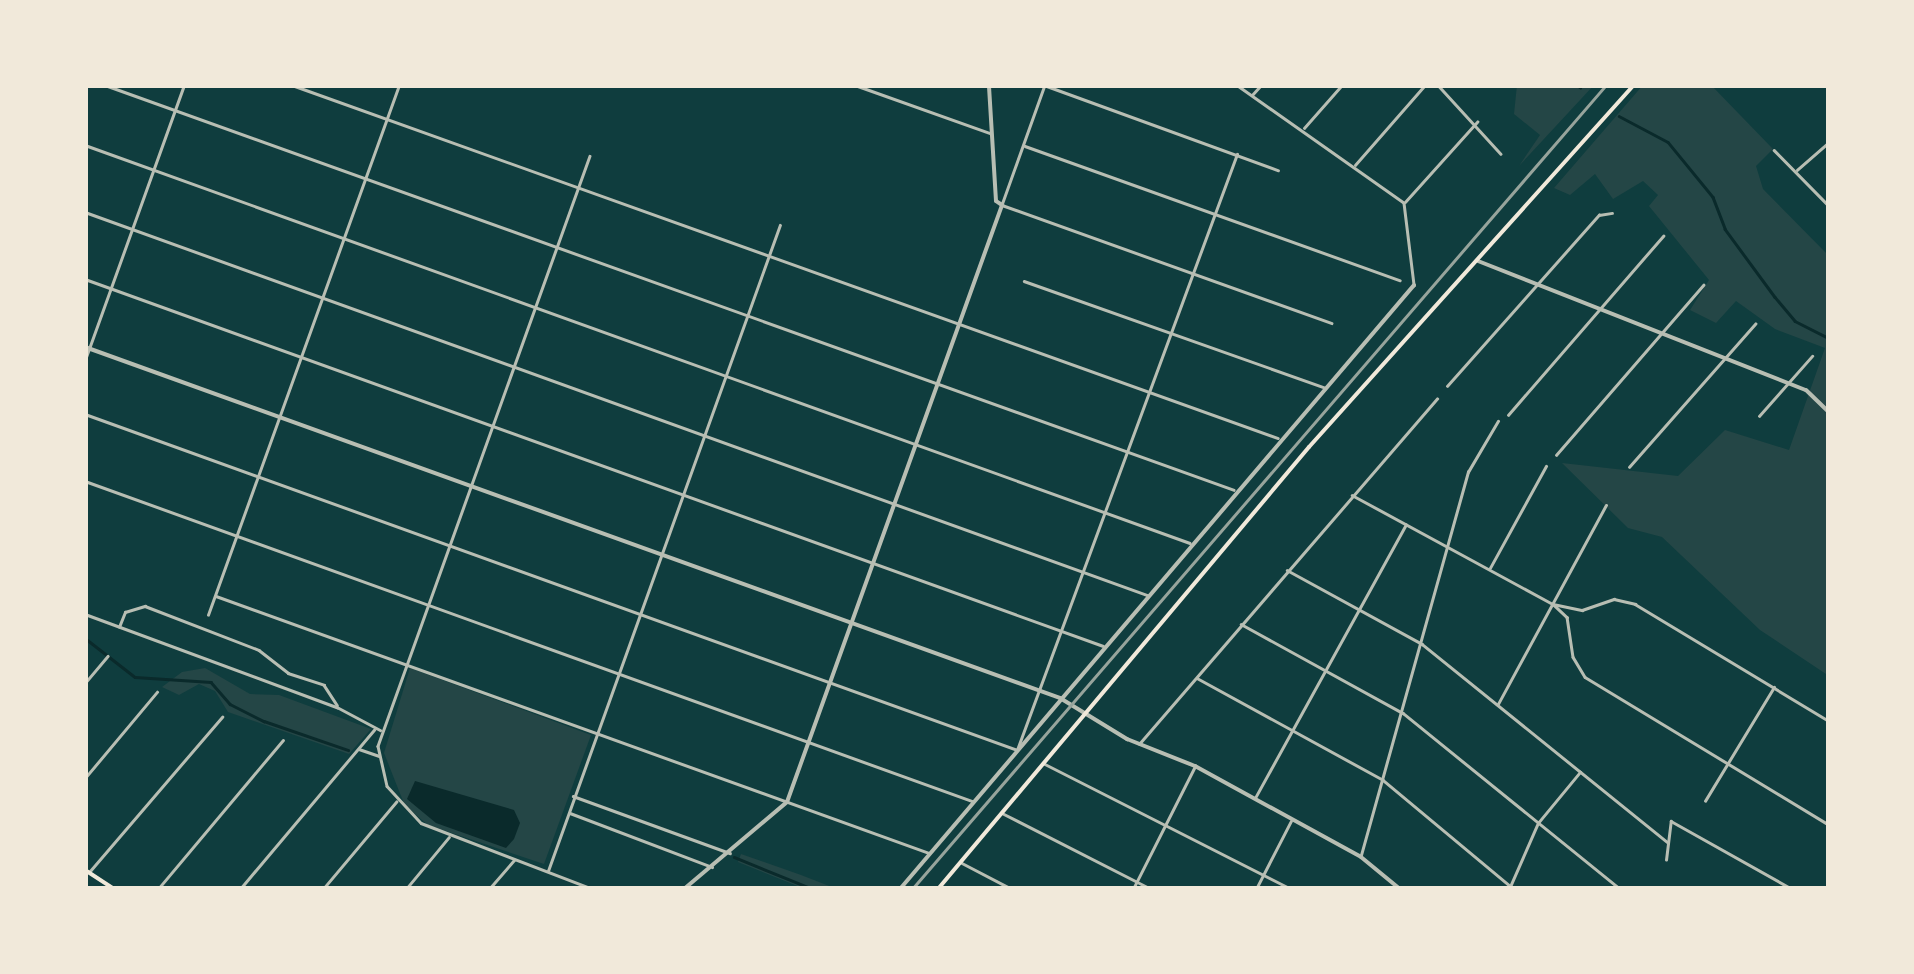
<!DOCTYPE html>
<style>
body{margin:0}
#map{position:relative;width:1914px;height:974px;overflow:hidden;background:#0f3d3e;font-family:"Public Sans",sans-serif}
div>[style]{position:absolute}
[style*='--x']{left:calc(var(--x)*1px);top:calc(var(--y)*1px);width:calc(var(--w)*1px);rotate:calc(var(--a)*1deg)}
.green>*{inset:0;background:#244646}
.water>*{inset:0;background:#0a2a2b}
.stream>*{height:2.5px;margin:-1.25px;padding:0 1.25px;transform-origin:1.25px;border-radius:1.25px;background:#0a2a2b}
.minor>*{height:2.5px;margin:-1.25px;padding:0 1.25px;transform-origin:1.25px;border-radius:1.25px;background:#b8beb3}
.tertiary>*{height:4px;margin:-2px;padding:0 2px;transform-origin:2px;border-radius:2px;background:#b8beb3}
.secondary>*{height:4px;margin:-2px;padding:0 2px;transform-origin:2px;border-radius:2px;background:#f1e9da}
.rail>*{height:2.5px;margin:-1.25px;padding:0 1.25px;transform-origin:1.25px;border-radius:1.25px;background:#97a49c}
span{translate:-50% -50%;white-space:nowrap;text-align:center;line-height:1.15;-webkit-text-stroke:9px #f1e9da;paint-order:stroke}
.frame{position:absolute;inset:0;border:88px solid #f1e9da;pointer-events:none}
</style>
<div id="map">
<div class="green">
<i style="clip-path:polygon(1517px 85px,1594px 85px,1519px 166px,1540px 135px,1514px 114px)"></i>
<i style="clip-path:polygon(1643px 85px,1711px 85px,1773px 149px,1756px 166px,1763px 189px,1829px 256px,1829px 676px,1760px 630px,1662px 537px,1628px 528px,1562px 463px,1678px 476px,1725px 430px,1789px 450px,1825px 348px,1775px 329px,1736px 301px,1716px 323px,1690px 310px,1709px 280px,1649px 206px,1658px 195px,1643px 181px,1613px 199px,1595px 174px,1570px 195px,1554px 188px)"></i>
<i style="clip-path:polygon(205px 668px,250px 694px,279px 695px,371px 729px,349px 754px,228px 712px,215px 691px,199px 684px,179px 695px,162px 687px,182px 672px)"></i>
<i style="clip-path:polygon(410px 668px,591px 735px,544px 864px,428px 825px,405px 806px,384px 753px)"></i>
<i style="clip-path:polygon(741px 854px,801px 875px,837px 889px,805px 889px,738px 862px)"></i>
</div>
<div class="water">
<i style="clip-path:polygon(415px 781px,514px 810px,520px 823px,514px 839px,506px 848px,436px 823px,407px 799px)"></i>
</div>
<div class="stream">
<i style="--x:1577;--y:85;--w:4;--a:34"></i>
<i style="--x:1619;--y:116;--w:55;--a:28"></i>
<i style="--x:1668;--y:142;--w:71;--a:50.7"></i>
<i style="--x:1713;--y:197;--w:34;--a:69"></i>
<i style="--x:1725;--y:229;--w:84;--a:53.7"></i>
<i style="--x:1775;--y:297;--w:31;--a:50"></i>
<i style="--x:1795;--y:321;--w:38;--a:27"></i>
<i style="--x:85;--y:638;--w:63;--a:38"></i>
<i style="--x:135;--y:677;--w:76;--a:3.8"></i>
<i style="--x:211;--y:682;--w:29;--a:49"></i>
<i style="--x:230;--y:704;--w:38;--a:27"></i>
<i style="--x:264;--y:721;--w:89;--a:19"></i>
<i style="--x:734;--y:857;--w:85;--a:22.1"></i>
</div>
<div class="minor">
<i style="--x:105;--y:85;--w:1199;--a:19.73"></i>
<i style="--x:292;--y:85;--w:1047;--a:19.7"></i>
<i style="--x:855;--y:85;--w:143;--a:19.6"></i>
<i style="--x:1044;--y:85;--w:249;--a:20"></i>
<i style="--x:1045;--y:85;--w:127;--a:109.7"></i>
<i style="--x:1002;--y:205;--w:350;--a:19.7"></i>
<i style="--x:1237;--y:85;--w:204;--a:35.2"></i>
<i style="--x:1404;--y:203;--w:83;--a:83"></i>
<i style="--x:1438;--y:85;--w:93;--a:47.6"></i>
<i style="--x:1252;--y:95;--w:13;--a:-48"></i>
<i style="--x:1304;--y:128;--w:57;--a:-48.5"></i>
<i style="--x:85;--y:145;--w:1174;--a:19.81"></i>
<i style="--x:1025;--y:146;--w:398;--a:19.7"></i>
<i style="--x:1774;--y:150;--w:78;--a:45.5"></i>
<i style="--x:590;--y:156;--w:627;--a:109.76"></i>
<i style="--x:378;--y:746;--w:41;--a:77.3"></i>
<i style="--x:387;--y:786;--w:50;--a:47.4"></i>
<i style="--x:421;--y:823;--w:184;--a:21"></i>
<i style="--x:1355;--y:165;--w:106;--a:-48.8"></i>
<i style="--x:1797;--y:170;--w:43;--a:-41.2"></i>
<i style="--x:1405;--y:202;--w:108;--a:-48"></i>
<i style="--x:85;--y:212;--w:1129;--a:19.83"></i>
<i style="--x:85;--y:279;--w:1082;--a:19.82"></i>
<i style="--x:1024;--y:281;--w:318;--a:19.5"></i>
<i style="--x:85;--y:360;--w:292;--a:-70.2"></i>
<i style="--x:1447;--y:386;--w:229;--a:-48.4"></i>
<i style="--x:1599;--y:215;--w:13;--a:-9"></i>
<i style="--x:85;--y:414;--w:991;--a:19.82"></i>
<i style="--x:1017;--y:750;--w:635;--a:-69.74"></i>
<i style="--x:1508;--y:415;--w:237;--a:-49.1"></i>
<i style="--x:1759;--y:416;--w:80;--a:-48.5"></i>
<i style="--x:1556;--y:455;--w:225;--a:-49.1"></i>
<i style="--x:1629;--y:467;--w:191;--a:-48.6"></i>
<i style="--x:85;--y:481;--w:943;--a:19.84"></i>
<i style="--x:1352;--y:495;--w:229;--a:28.5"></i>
<i style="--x:1553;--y:604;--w:30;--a:12"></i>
<i style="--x:1582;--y:610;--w:34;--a:-19"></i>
<i style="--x:1614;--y:599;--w:22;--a:13"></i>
<i style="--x:1635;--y:604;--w:227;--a:31.1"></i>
<i style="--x:1490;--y:568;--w:116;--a:-61.2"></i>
<i style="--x:1287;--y:570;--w:154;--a:28.7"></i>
<i style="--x:1422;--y:644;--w:315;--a:38.9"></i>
<i style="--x:216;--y:596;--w:758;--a:19.82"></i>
<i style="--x:1554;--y:605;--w:18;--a:43"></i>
<i style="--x:1567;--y:617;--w:40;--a:81.5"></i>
<i style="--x:1573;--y:657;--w:23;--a:59"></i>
<i style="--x:1585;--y:677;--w:285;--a:31.2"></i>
<i style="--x:85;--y:614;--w:269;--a:20.3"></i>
<i style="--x:337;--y:707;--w:49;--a:28.1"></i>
<i style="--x:208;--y:615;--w:563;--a:-70.18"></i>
<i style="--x:1241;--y:624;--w:185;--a:28.8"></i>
<i style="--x:1403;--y:713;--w:279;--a:39"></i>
<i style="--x:119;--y:627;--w:16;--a:-68"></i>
<i style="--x:125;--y:612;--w:21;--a:-17"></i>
<i style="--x:145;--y:606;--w:122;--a:21.1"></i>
<i style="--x:259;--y:650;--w:37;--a:38"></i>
<i style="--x:288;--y:673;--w:38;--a:18"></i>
<i style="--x:324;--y:685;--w:24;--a:57"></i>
<i style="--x:1197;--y:678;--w:212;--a:28.7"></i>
<i style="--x:1383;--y:780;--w:165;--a:39.8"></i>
<i style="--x:85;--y:683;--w:35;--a:-50"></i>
<i style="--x:1498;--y:704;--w:226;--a:-61.5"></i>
<i style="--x:1139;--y:744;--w:456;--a:-49.2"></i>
<i style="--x:359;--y:749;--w:21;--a:19"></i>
<i style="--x:1043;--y:763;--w:278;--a:26.9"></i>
<i style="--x:85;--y:778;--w:112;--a:-50.1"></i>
<i style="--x:573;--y:796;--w:167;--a:20"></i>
<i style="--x:1255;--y:798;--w:312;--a:-61.1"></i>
<i style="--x:1705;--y:801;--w:133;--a:-58.8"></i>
<i style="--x:570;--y:813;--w:152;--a:20.8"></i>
<i style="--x:1002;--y:813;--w:167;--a:27"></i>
<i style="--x:1361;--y:855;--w:398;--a:-74.4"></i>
<i style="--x:1468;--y:472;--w:59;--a:-59.5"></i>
<i style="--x:1666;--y:860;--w:39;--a:-83"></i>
<i style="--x:1671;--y:821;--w:139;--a:29.3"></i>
<i style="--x:962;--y:863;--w:56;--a:27.5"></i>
<i style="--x:90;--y:871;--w:203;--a:-49.4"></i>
<i style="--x:548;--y:871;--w:686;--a:-70.25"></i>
<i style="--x:158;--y:889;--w:194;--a:-50"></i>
<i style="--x:240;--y:889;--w:208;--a:-49.9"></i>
<i style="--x:323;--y:889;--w:114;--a:-50"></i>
<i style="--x:406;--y:889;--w:67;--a:-50.4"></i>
<i style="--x:489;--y:889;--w:38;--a:-49"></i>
<i style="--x:1133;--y:889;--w:138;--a:-63.2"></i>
<i style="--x:1256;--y:889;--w:76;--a:-62.8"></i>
<i style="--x:1509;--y:889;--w:72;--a:-66.3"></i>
<i style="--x:1538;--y:823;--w:66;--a:-50.5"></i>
</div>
<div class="tertiary">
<i style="--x:1478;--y:261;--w:352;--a:21.5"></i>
<i style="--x:1806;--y:390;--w:32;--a:44"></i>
<i style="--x:85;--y:347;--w:1036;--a:19.8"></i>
<i style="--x:1060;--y:698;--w:79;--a:31.5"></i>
<i style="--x:1127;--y:739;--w:73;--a:21.7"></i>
<i style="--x:1195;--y:766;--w:189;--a:28.7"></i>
<i style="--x:1361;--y:857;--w:50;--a:39.4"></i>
<i style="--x:684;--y:889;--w:135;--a:-40.2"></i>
<i style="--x:787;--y:802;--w:635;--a:-70.19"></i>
<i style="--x:1002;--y:205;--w:7;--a:-146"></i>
<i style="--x:996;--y:201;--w:116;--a:-93.5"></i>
<i style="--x:900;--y:889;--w:793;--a:-49.6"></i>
</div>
<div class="secondary">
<i style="--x:85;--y:870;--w:35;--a:33"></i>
<i style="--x:938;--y:889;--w:577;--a:-49.99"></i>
<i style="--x:1309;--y:447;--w:486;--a:-48.1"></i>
</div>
<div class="rail">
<i style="--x:912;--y:889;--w:1062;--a:-49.2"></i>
</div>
<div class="frame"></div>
</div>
